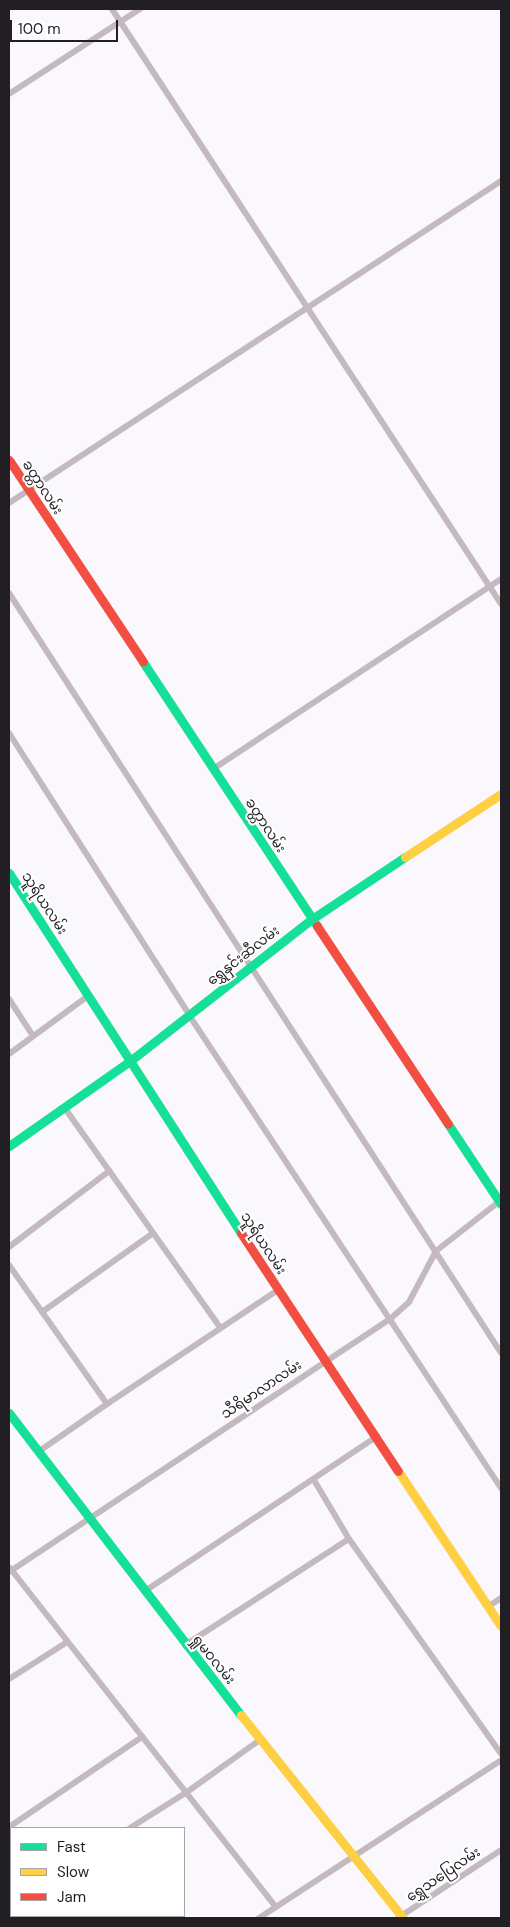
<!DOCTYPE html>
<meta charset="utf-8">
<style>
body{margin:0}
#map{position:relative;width:510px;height:1927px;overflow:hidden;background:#faf8fc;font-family:"DM Sans","Noto Sans Myanmar",sans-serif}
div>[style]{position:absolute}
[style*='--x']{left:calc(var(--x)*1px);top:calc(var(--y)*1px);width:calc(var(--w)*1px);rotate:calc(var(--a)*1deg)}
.street>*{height:6px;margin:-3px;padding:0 3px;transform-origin:3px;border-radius:3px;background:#c3b9be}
.fast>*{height:9px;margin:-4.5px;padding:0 4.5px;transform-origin:4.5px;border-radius:4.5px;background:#16e098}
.slow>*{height:9px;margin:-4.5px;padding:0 4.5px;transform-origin:4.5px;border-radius:4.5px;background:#ffcf43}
.jam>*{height:9px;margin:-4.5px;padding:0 4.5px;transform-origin:4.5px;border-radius:4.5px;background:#f24e42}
span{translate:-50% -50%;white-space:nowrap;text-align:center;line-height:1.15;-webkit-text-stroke:4px #fff;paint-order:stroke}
.street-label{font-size:14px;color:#211e24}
.frame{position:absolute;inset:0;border:10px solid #211e24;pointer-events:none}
.legend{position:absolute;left:10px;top:1827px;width:175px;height:90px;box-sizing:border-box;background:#fff;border:1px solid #a6a5a7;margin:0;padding:6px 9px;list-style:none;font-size:15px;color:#211e24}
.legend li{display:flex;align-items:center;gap:10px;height:25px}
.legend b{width:25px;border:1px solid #a6a5a7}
.scale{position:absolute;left:10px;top:20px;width:108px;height:22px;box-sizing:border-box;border:2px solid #211e24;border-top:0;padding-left:6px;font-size:15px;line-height:18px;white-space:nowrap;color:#211e24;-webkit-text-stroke:4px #fff;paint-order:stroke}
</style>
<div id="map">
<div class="street">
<i style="--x:112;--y:9;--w:711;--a:56.82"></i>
<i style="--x:9;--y:94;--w:156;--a:-33"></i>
<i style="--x:9;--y:503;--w:588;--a:-33.2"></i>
<i style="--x:9;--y:593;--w:905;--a:57.08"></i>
<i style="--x:9;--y:733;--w:335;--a:57.4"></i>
<i style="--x:189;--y:1015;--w:567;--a:56.59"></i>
<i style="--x:213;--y:769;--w:345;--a:-33.4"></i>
<i style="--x:9;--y:999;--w:44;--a:57"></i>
<i style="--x:9;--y:1054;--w:98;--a:-36.3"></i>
<i style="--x:64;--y:1107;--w:270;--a:54.7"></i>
<i style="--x:9;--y:1247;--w:126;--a:-37.2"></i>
<i style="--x:9;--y:1265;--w:170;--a:54.8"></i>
<i style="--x:42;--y:1312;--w:136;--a:-35.4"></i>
<i style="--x:38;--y:1452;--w:84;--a:-34.8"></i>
<i style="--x:107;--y:1404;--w:206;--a:-33.7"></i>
<i style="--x:349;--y:1539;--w:263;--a:54.7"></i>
<i style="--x:10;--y:1568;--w:431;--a:51.9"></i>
<i style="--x:9;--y:1572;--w:456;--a:-33.6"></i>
<i style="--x:389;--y:1320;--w:27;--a:-42"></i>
<i style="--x:409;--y:1302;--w:58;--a:-62.1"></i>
<i style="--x:436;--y:1251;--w:83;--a:-38.1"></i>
<i style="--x:145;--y:1591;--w:279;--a:-33.7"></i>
<i style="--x:489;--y:1606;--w:14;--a:-34"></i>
<i style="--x:185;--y:1645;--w:195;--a:-32.9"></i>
<i style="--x:349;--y:1539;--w:69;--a:-120.7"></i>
<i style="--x:9;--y:1679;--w:69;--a:-32.5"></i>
<i style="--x:9;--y:1827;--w:161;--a:-34.1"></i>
<i style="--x:130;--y:1828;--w:67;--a:-32.3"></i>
<i style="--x:187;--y:1792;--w:91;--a:-35.6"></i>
<i style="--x:9;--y:1906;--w:3;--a:-45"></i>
<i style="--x:259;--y:1918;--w:289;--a:-33.1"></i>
<i style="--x:398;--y:1918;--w:123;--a:-33.4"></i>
</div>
<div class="fast">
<i style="--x:143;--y:662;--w:316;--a:56.6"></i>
<i style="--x:9;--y:873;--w:428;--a:57.2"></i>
<i style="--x:448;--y:1124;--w:96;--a:56.5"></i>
<i style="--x:9;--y:1146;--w:148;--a:-35.1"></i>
<i style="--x:130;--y:1061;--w:231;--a:-38"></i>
<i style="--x:312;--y:919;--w:112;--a:-33.7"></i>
<i style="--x:9;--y:1413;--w:381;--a:52.5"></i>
</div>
<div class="slow">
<i style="--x:405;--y:857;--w:115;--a:-33.3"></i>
<i style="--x:398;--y:1471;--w:186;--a:56.4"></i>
<i style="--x:241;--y:1715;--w:260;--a:51.4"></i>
</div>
<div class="jam">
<i style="--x:9;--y:460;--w:242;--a:56.4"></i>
<i style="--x:317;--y:926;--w:237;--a:56.5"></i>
<i style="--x:241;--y:1233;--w:285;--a:56.6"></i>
</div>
<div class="street-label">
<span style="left:43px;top:487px;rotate:57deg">ခတ္တာလမ်း</span>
<span style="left:266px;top:825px;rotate:57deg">ခတ္တာလမ်း</span>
<span style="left:45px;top:903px;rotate:57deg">သူရိယလမ်း</span>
<span style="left:243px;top:955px;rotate:-38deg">ရွှေနှင်းဆီလမ်း</span>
<span style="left:264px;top:1243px;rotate:57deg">သူရိယလမ်း</span>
<span style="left:261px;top:1389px;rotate:-34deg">သီရိမာလာလမ်း</span>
<span style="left:214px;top:1659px;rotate:51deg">ရှုမဝလမ်း</span>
<span style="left:443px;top:1874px;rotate:-34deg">ရွှေသပြေလမ်း</span>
</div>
<div class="frame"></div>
<ul class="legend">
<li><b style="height:6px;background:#16e098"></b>Fast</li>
<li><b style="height:6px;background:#ffcf43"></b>Slow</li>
<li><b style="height:6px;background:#f24e42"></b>Jam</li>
</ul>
<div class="scale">100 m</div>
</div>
